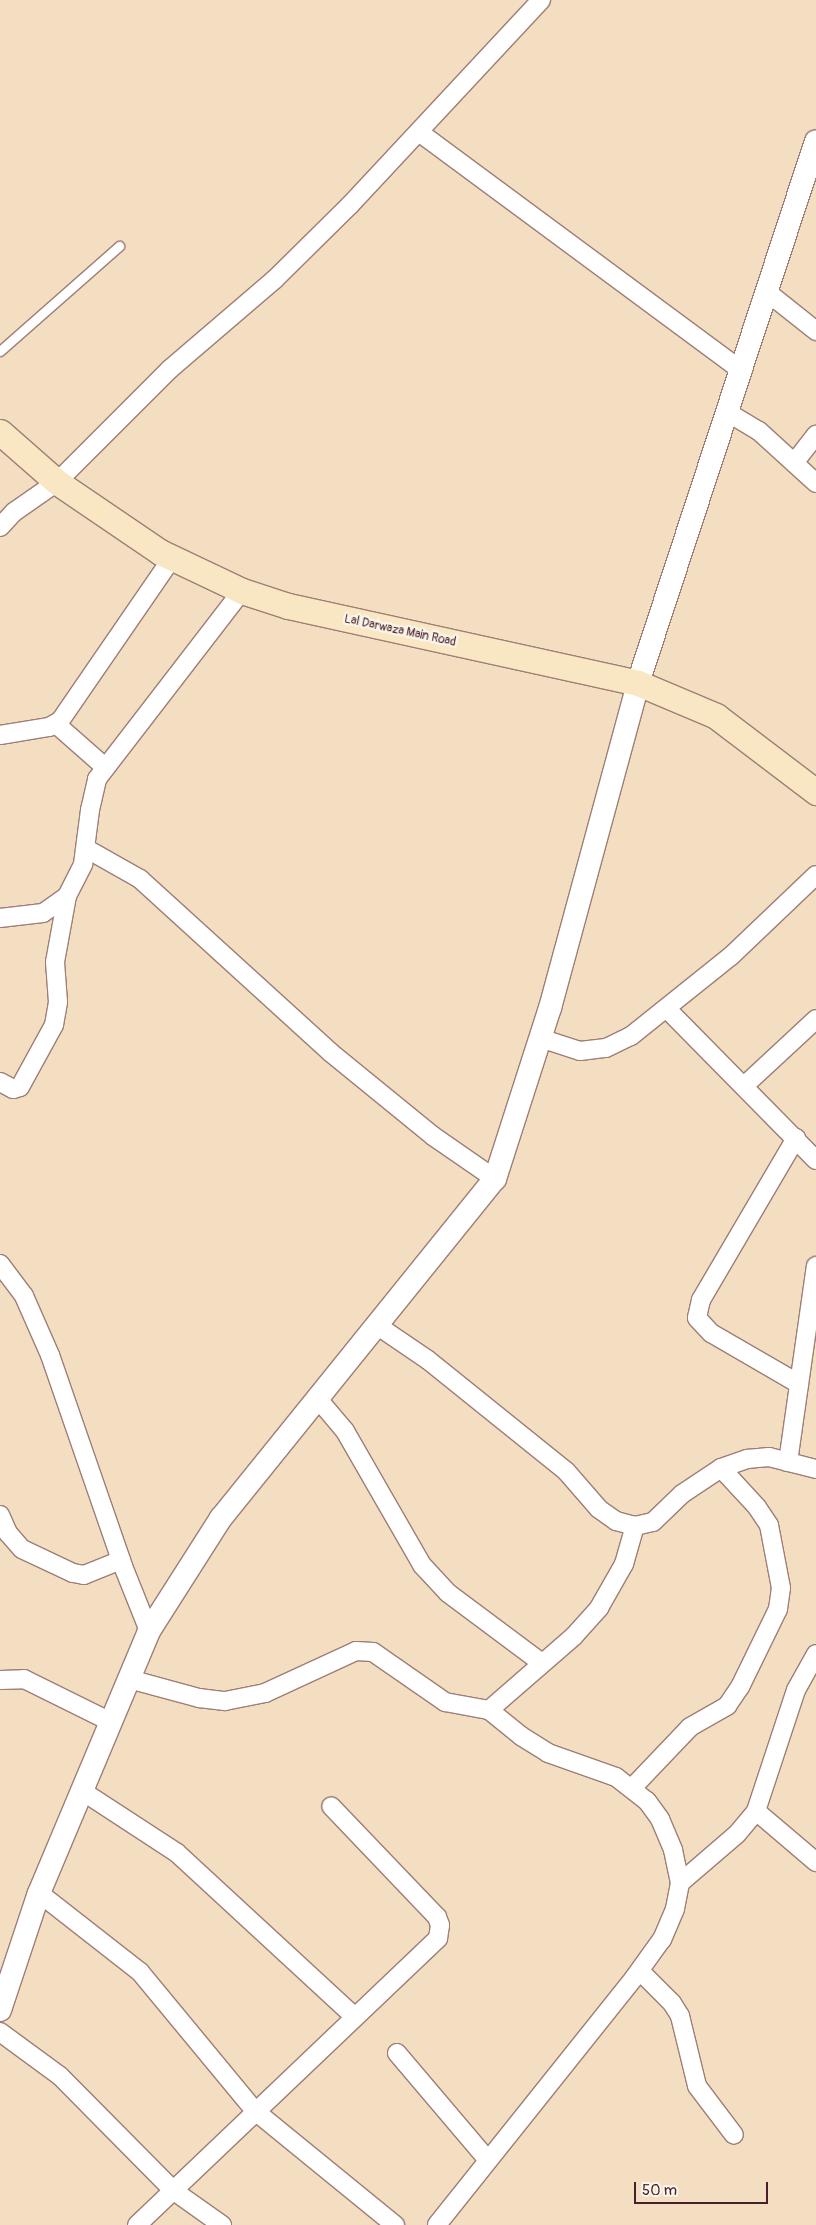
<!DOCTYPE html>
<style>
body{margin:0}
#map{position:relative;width:816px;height:2225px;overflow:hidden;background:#f3dec1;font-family:Pangolin,sans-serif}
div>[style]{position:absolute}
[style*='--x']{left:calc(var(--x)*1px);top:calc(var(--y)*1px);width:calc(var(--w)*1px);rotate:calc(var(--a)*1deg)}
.roads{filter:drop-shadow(1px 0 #9e7e76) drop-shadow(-1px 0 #9e7e76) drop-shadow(0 1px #9e7e76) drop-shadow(0 -1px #9e7e76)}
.service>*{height:9px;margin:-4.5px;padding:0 4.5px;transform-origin:4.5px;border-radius:4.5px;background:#fff}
.minor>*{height:18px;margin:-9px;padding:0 9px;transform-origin:9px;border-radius:9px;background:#fff}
.tertiary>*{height:22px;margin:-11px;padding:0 11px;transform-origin:11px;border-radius:11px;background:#fff}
.secondary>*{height:25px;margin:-12.5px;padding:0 12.5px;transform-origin:12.5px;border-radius:12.5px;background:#f9e7c3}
span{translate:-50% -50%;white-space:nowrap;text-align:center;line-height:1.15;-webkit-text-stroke:4.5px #fbf7ec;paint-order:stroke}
.street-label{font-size:12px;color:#4a1f2b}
.scale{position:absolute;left:634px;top:2182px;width:134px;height:22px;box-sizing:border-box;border:2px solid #4a1f2b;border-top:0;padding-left:6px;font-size:15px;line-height:18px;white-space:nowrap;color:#4a1f2b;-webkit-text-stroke:4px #fbf7ec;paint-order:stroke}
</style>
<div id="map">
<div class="roads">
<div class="service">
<i style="--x:0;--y:351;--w:159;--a:-41.4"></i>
</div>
<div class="minor">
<i style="--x:419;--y:132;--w:400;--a:36.5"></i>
<i style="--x:767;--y:292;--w:63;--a:38.5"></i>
<i style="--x:727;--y:412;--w:37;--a:31"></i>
<i style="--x:759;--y:431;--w:77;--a:42.4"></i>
<i style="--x:794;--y:463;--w:36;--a:-52"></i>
<i style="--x:0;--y:527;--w:21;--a:-47"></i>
<i style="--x:14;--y:512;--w:52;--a:-34.9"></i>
<i style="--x:57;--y:482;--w:160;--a:-45"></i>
<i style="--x:170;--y:369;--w:138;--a:-40.6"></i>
<i style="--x:275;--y:279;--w:105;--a:-44.6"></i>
<i style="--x:350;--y:205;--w:280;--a:-47"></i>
<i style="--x:56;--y:724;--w:65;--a:41.3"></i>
<i style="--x:0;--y:735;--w:50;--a:-9.3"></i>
<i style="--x:49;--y:727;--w:13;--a:-29"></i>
<i style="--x:60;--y:721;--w:198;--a:-55.5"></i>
<i style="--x:87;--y:849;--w:61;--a:29.5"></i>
<i style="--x:140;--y:879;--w:257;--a:42.3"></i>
<i style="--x:330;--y:1052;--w:133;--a:39.2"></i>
<i style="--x:433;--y:1136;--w:75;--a:34.7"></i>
<i style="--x:0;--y:918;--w:43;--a:-6.6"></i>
<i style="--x:43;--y:913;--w:29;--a:-35"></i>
<i style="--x:67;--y:896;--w:36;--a:-63"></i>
<i style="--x:83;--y:864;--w:54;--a:-82.6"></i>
<i style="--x:90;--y:810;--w:32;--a:-77"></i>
<i style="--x:97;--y:779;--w:237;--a:-52.4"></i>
<i style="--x:667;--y:1009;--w:212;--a:45.4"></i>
<i style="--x:540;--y:1038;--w:42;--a:18"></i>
<i style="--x:580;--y:1051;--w:26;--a:-7"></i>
<i style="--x:606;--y:1048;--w:28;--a:-26"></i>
<i style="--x:631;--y:1036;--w:128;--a:-38.7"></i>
<i style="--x:731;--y:956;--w:117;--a:-43.6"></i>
<i style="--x:0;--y:1082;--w:15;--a:28"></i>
<i style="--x:13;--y:1089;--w:7;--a:-16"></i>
<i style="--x:20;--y:1087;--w:71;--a:-61.3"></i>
<i style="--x:54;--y:1025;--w:23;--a:-80"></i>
<i style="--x:58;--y:1002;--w:40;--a:-94.3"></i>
<i style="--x:55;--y:962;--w:67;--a:-79.7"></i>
<i style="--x:744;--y:1086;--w:98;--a:-42.9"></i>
<i style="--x:796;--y:1138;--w:188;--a:120.4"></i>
<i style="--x:701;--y:1300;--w:18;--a:103"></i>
<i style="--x:697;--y:1318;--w:21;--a:47"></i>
<i style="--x:711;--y:1333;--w:102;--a:30.1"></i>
<i style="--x:0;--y:1264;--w:40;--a:53"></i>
<i style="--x:24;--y:1296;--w:64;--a:66.2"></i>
<i style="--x:50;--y:1355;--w:223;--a:70.9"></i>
<i style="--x:123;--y:1566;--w:70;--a:68.2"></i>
<i style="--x:378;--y:1326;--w:60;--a:34.2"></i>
<i style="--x:428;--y:1360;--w:177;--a:38.8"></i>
<i style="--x:566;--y:1471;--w:50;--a:49"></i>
<i style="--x:599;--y:1509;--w:21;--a:35"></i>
<i style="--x:616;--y:1521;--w:20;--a:15"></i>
<i style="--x:635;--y:1526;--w:18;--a:-13"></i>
<i style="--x:653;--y:1522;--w:40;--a:-44"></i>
<i style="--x:682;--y:1494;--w:47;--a:-33.7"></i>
<i style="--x:721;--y:1468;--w:28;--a:-19"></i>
<i style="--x:747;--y:1459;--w:22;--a:-5"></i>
<i style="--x:769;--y:1457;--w:49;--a:14.3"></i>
<i style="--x:318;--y:1399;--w:42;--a:49.8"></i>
<i style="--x:345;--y:1431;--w:155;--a:60.1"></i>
<i style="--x:422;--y:1565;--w:38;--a:47"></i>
<i style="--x:448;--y:1593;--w:117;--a:36.7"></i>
<i style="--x:788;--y:1462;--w:198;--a:-81.9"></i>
<i style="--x:0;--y:1515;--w:20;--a:66"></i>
<i style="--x:8;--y:1533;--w:21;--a:49"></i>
<i style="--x:22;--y:1549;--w:56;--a:25.2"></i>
<i style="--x:73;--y:1573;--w:11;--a:10"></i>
<i style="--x:84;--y:1575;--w:40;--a:-22"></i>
<i style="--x:129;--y:1679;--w:73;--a:15.2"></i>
<i style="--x:199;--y:1698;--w:26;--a:7"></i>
<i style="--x:225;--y:1701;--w:41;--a:-11.3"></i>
<i style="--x:265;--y:1693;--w:100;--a:-24.8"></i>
<i style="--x:356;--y:1651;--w:17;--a:3"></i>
<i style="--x:373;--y:1652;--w:88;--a:34.8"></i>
<i style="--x:445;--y:1702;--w:45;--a:10.3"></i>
<i style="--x:489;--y:1710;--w:41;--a:39.1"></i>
<i style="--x:521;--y:1736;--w:32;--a:32"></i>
<i style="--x:548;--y:1753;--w:72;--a:19.4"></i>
<i style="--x:616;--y:1777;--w:39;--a:38"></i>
<i style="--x:647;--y:1801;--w:22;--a:54"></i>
<i style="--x:660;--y:1819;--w:34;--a:67"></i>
<i style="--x:673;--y:1850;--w:34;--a:78"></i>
<i style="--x:680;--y:1883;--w:26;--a:101"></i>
<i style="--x:675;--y:1909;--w:33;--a:113"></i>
<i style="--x:662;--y:1939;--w:48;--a:125.7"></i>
<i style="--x:634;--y:1978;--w:316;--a:128.6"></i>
<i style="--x:0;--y:1680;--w:24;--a:-2"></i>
<i style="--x:24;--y:1679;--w:97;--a:26.3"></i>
<i style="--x:489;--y:1710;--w:113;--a:-41"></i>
<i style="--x:574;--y:1636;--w:38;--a:-48"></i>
<i style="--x:599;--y:1608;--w:51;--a:-60.4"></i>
<i style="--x:624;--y:1564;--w:40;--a:-74"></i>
<i style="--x:632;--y:1788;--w:84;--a:-46.4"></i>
<i style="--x:690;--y:1727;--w:43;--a:-29.6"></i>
<i style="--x:727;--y:1706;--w:23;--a:-56"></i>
<i style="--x:740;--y:1687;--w:87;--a:-64"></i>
<i style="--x:778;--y:1609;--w:21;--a:-82"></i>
<i style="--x:781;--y:1588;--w:64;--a:-100.8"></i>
<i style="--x:769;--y:1525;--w:22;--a:-124"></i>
<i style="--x:757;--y:1507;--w:53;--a:-132.7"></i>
<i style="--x:82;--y:1791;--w:113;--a:33.1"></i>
<i style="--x:177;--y:1853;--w:242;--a:42.7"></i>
<i style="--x:756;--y:1811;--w:79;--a:40.4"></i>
<i style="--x:680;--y:1883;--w:75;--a:-40.7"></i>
<i style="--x:737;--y:1834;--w:30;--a:-50"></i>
<i style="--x:756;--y:1811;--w:127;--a:-71.7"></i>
<i style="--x:796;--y:1690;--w:41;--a:-60.9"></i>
<i style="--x:39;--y:1893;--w:128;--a:38"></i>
<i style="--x:140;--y:1972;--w:180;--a:50.4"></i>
<i style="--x:255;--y:2111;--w:181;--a:39.2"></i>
<i style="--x:640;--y:1971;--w:45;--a:45"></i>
<i style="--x:672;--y:2003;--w:15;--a:58"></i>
<i style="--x:680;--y:2016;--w:72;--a:76.3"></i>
<i style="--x:697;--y:2086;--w:61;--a:52.9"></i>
<i style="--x:0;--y:2032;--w:74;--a:36.3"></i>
<i style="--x:60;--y:2076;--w:162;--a:45.3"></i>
<i style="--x:174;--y:2191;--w:59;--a:35.3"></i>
<i style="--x:397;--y:2053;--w:139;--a:49.7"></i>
<i style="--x:137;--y:2225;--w:416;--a:-43.6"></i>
<i style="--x:438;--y:1938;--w:13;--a:-81"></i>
<i style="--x:440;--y:1925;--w:9;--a:-111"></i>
<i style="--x:437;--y:1917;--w:153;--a:-133.7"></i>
</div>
<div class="tertiary">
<i style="--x:0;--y:2010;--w:123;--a:-71.6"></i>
<i style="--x:39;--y:1893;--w:284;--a:-67.2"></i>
<i style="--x:149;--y:1631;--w:134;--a:-57.5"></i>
<i style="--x:221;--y:1518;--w:436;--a:-51.1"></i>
<i style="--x:495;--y:1179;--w:180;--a:-72.2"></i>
<i style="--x:550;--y:1008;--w:337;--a:-74.8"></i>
<i style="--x:638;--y:683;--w:570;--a:-71.82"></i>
</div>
<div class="secondary">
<i style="--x:0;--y:432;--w:76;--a:41.3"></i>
<i style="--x:57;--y:482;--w:125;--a:34.2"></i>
<i style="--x:160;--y:552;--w:91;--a:25.4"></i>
<i style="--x:242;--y:591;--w:48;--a:18.1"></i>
<i style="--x:288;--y:606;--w:358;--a:12.4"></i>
<i style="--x:638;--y:683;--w:85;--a:22.9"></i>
<i style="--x:716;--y:716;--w:126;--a:37.2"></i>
</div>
</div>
<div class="street-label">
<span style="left:400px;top:631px;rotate:12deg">Lal Darwaza Main Road</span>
</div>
<div class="scale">50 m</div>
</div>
